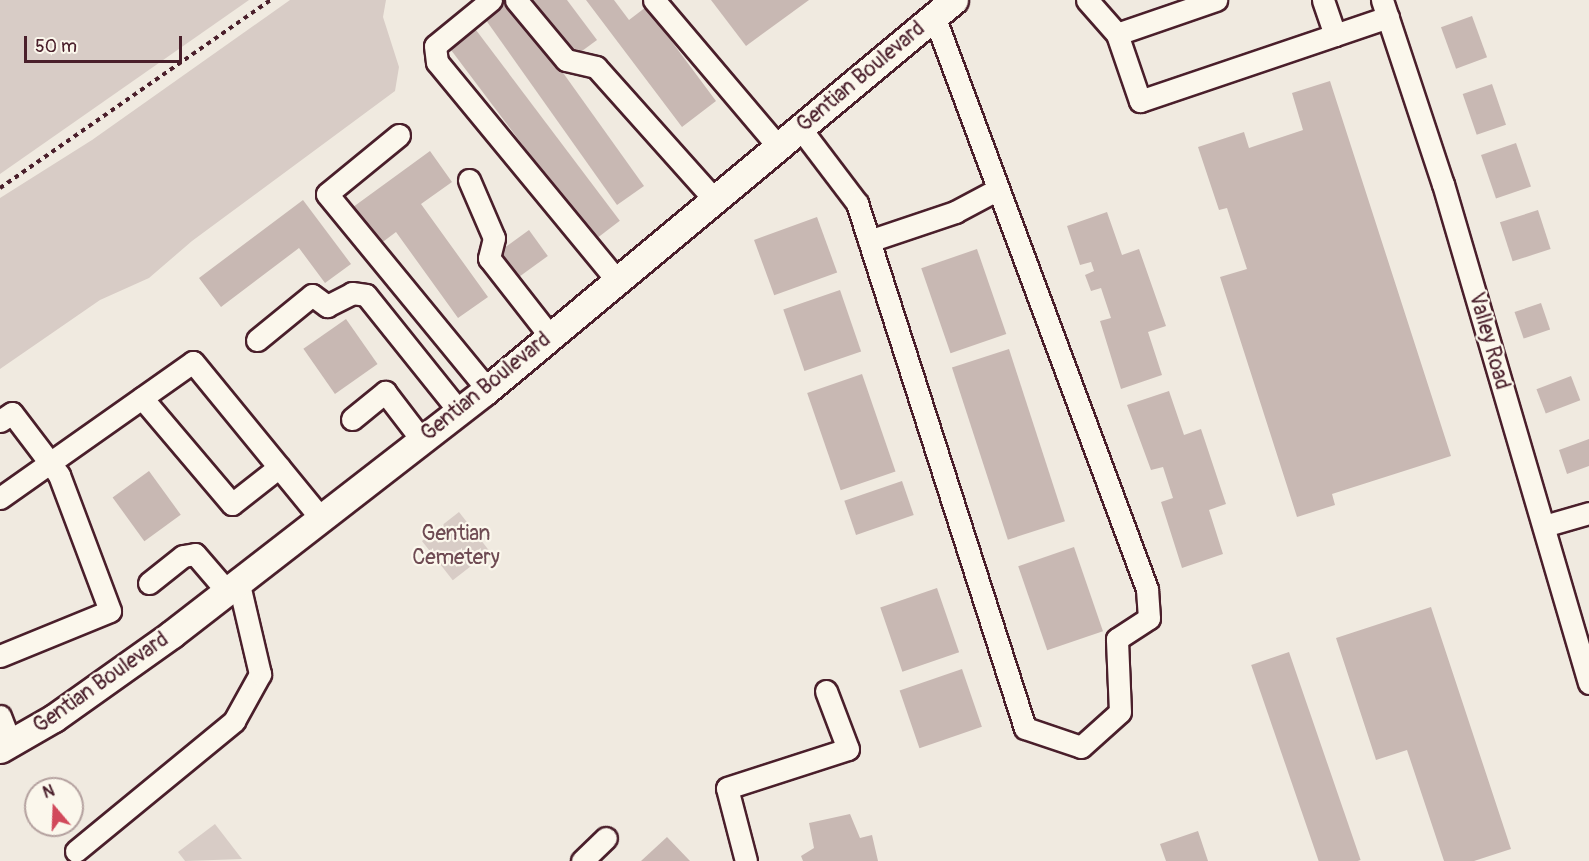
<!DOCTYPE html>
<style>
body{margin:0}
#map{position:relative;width:1589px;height:861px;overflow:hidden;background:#f0eae0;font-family:Pangolin,sans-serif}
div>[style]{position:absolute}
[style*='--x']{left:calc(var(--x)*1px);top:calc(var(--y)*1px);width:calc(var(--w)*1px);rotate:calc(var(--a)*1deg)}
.green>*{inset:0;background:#d8ccc6;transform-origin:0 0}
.building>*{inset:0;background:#c8b8b3;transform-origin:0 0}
.path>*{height:4px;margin-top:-2px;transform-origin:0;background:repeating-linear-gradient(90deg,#4a1f2b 0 4.5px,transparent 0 9px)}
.roads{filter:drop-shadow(2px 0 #4a1f2b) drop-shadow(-2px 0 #4a1f2b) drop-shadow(0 2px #4a1f2b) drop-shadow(0 -2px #4a1f2b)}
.minor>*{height:21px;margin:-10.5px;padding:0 10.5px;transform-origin:10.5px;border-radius:10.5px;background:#fbf7ec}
.major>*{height:27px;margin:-13.5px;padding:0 13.5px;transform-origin:13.5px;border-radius:13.5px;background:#fbf7ec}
span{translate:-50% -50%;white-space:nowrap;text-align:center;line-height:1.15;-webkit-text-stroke:4.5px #fbf7ec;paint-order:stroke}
.street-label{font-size:21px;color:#4a1f2b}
.park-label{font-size:21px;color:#6e4a52}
.north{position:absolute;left:24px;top:777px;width:60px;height:60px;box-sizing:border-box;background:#fbf7ec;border:2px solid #b4a19f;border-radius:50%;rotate:341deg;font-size:16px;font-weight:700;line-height:24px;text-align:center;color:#4a1f2b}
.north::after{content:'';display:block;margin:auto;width:21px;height:27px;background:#d1495b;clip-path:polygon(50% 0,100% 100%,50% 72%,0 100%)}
.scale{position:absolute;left:24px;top:36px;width:158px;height:27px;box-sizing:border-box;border:3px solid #4a1f2b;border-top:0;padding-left:8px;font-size:18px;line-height:21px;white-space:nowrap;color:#4a1f2b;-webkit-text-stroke:4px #fbf7ec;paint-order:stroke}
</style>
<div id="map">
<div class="green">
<i style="clip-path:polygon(0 0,249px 0,0 174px)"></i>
<i style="clip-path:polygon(290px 0,386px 0,383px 17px,399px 67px,395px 91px,192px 241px,149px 278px,100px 300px,0 369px,0 198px,92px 140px)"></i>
<i style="left:459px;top:512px;width:50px;height:47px;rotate:52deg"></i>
<i style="clip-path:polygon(215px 824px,242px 859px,185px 861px,178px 852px)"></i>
</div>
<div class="building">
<i style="clip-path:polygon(505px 0,511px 0,644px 186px,617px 205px,483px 16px)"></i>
<i style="clip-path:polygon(528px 0,567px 0,597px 40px,571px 59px)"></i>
<i style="clip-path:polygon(586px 0,614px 0,629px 20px,646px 7px,716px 101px,682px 127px)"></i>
<i style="clip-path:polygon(711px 0,809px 0,746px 46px)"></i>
<i style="left:1472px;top:16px;width:44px;height:33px;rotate:70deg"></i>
<i style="left:473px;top:26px;width:244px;height:32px;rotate:53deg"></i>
<i style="clip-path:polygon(1330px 81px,1451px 456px,1332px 494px,1335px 505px,1297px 517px,1220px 277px,1247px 269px,1227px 208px,1219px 210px,1198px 147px,1244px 132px,1249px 148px,1303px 130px,1292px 93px)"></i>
<i style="left:1492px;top:84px;width:43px;height:31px;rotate:71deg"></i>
<i style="left:1516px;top:143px;width:46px;height:37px;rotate:71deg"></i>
<i style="clip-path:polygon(430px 151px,452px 182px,421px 204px,488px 297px,458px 318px,396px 232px,376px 247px,349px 210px)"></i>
<i style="clip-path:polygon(303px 200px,351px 264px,325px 283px,299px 248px,221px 307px,199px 278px)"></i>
<i style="left:1538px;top:210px;width:41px;height:40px;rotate:72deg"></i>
<i style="clip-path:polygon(1107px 212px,1122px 255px,1139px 249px,1166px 326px,1148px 332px,1162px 375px,1121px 389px,1100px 321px,1111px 318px,1101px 288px,1091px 291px,1085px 275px,1094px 271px,1091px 262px,1080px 265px,1067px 226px)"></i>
<i style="left:817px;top:217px;width:59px;height:67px;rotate:70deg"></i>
<i style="left:529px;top:230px;width:32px;height:46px;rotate:54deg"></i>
<i style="left:977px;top:249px;width:90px;height:59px;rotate:71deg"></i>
<i style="left:840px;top:290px;width:65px;height:60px;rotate:71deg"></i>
<i style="left:1541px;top:303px;width:28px;height:28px;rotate:71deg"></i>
<i style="left:346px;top:319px;width:55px;height:52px;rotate:55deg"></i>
<i style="left:1009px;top:349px;width:181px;height:60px;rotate:72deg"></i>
<i style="left:862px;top:374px;width:103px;height:58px;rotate:71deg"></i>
<i style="left:1571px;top:376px;width:26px;height:37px;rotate:69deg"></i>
<i style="clip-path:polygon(1169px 391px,1184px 435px,1201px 429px,1226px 504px,1209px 510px,1223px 554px,1182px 568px,1161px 502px,1173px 498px,1163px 467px,1151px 470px,1127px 405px)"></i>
<i style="clip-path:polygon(1589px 439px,1589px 466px,1567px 474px,1559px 450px)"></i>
<i style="left:149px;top:471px;width:54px;height:45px;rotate:54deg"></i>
<i style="left:902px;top:481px;width:36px;height:61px;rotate:71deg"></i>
<i style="left:1074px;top:547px;width:89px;height:59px;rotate:71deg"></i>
<i style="left:937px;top:588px;width:68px;height:60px;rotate:71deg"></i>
<i style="clip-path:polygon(1431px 607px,1511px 849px,1474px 861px,1444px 861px,1407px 750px,1376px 760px,1336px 638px)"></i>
<i style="left:1289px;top:652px;width:220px;height:40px;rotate:71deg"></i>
<i style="left:962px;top:669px;width:61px;height:66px;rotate:71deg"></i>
<i style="clip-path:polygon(850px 814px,860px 838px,872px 835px,878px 861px,803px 861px,801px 856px,814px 848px,809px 823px)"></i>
<i style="clip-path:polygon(1198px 831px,1208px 861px,1166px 861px,1160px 844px)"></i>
<i style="clip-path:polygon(667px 837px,690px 861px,641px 861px)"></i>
</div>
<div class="path">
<i style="--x:0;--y:188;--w:329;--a:-34.8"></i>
</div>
<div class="roads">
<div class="minor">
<i style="--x:491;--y:0;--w:72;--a:140.6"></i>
<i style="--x:435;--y:46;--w:16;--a:83"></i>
<i style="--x:437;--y:62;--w:283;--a:50.5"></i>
<i style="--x:516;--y:0;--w:78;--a:50.2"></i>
<i style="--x:566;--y:60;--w:31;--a:13"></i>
<i style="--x:596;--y:67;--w:177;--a:48.2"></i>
<i style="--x:654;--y:0;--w:192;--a:49.7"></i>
<i style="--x:1087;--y:0;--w:45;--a:48.6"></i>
<i style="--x:1117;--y:34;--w:71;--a:71.1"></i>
<i style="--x:1140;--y:101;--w:206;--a:-18.7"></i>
<i style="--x:1335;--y:35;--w:37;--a:-109"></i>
<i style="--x:1382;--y:0;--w:194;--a:71.7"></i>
<i style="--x:1443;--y:184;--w:520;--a:73.69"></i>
<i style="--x:1117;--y:34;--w:105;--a:-19"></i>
<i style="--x:1335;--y:35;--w:56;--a:-18.8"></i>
<i style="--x:800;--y:128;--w:94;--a:52.8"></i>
<i style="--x:857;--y:203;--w:551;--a:72.26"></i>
<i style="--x:1025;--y:728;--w:59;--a:18.7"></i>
<i style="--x:1081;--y:747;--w:52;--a:-41.9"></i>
<i style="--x:1120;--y:712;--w:73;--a:-92.4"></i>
<i style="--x:1117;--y:639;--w:38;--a:-33"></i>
<i style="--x:1149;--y:618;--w:29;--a:-94"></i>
<i style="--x:1147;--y:589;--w:611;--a:-110.39"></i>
<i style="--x:399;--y:135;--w:93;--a:140.7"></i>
<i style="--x:327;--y:194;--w:252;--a:50.6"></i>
<i style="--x:469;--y:180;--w:63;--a:66.7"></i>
<i style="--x:494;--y:238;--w:21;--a:104"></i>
<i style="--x:489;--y:258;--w:99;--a:52"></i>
<i style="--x:869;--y:241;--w:91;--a:-18.6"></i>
<i style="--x:955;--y:212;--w:49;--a:-28.1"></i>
<i style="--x:257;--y:340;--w:71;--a:-39.3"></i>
<i style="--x:312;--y:295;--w:19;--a:36"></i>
<i style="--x:327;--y:306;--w:28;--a:-27"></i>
<i style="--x:352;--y:293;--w:14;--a:8"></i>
<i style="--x:366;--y:295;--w:149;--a:51.3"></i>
<i style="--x:142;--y:398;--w:139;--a:49.7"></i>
<i style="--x:232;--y:504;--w:60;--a:-38.2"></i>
<i style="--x:352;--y:419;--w:43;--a:-39.3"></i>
<i style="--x:385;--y:392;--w:59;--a:52.5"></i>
<i style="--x:0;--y:421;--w:14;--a:-34"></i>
<i style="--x:12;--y:413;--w:78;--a:52.8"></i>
<i style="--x:59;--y:475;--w:145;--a:69.4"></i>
<i style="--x:110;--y:611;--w:119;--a:157.8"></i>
<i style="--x:0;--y:498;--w:236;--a:-35.2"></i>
<i style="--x:193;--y:362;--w:199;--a:50.7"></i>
<i style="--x:1544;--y:526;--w:47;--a:-16.1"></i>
<i style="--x:149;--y:583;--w:43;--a:-38.5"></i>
<i style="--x:183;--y:556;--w:12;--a:-9"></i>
<i style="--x:195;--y:554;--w:48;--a:49.3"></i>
<i style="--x:0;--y:716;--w:30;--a:69"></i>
<i style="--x:76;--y:851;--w:205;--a:-39.4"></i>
<i style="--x:234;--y:721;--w:54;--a:-61"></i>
<i style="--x:260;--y:674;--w:97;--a:-103.2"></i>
<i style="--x:582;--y:861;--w:33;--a:-44"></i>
<i style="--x:746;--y:861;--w:75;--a:-104.6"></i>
<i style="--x:727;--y:788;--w:127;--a:-17.9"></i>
<i style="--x:848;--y:749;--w:62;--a:-110.8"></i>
</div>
<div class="major">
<i style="--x:0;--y:749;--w:62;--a:-29.9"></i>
<i style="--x:54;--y:718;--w:145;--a:-35.4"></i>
<i style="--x:172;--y:634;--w:395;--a:-37.8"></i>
<i style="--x:484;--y:392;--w:612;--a:-39.83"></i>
</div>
</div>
<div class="street-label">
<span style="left:861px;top:77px;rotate:-40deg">Gentian Boulevard</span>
<span style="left:1489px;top:341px;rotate:74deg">Valley Road</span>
<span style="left:486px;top:387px;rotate:-39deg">Gentian Boulevard</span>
<span style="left:101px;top:683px;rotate:-35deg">Gentian Boulevard</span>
</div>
<div class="park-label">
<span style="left:456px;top:546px">Gentian<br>Cemetery</span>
</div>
<div class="north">N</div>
<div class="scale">50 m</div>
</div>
